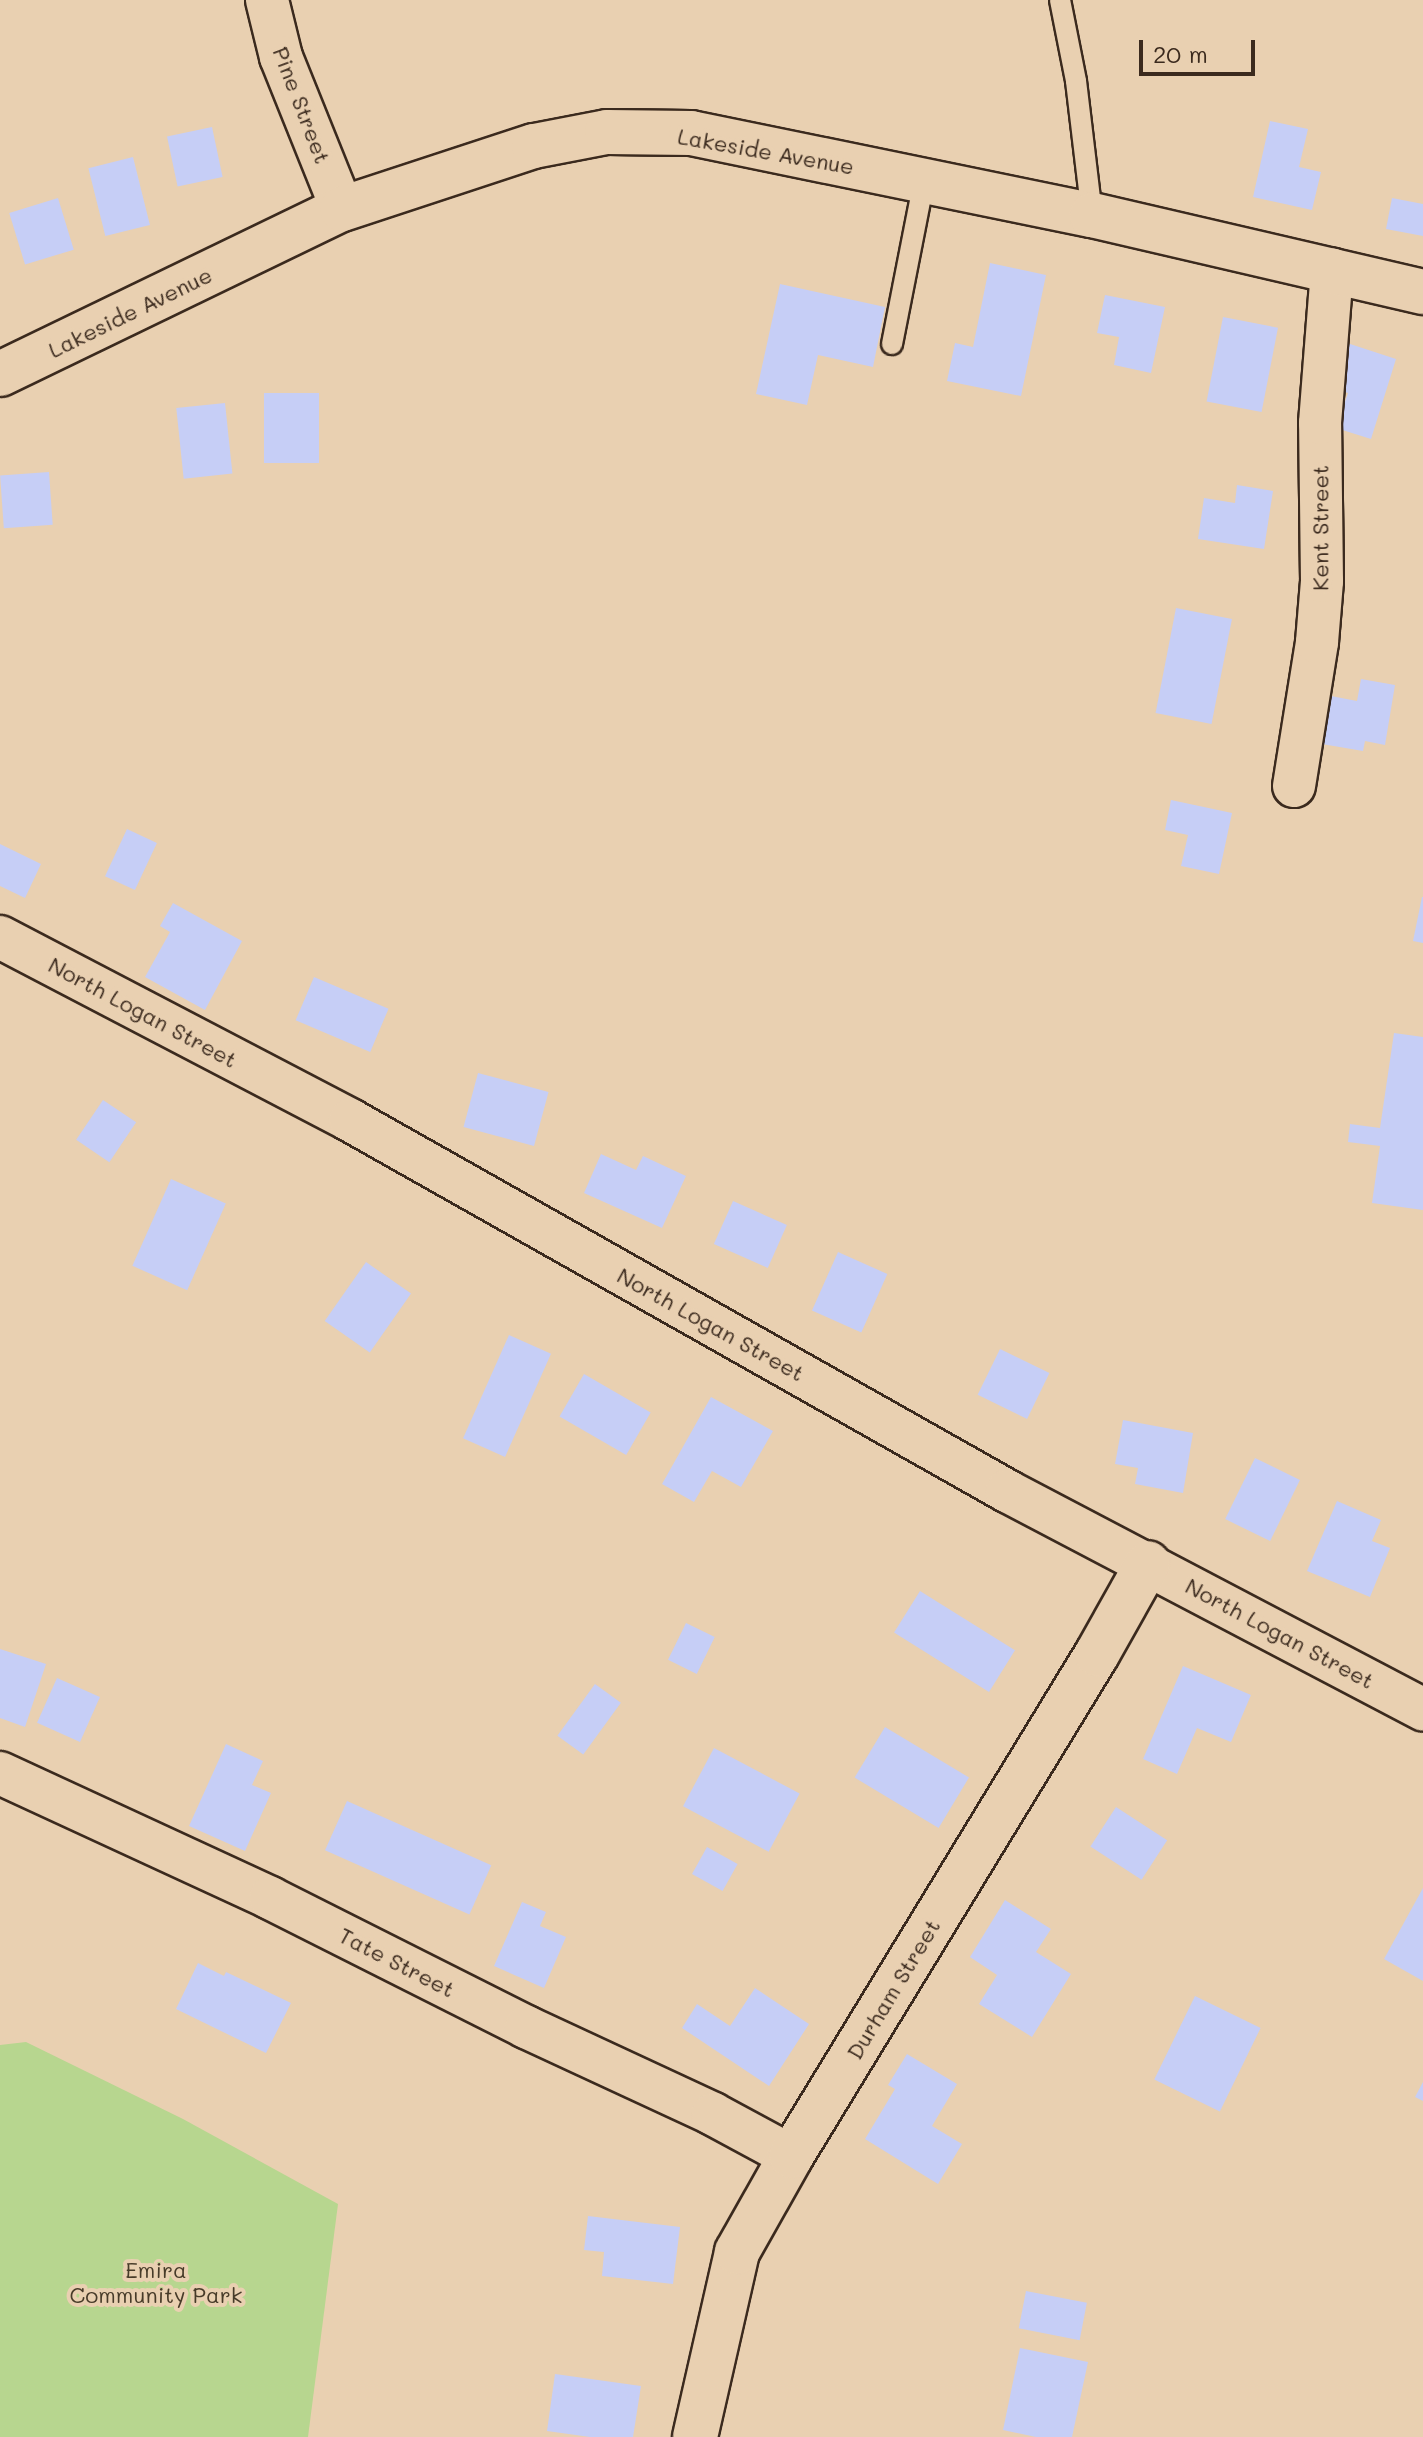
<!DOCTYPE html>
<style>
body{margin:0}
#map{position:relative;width:1423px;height:2437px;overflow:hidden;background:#e9d0b1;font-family:Mali,sans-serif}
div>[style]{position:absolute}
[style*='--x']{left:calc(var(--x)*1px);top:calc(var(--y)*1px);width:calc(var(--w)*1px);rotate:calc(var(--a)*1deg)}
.green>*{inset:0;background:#b7d68f}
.building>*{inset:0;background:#c6cef6;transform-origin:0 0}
.roads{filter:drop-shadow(2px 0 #3b2a1e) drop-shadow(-2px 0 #3b2a1e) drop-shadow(0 2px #3b2a1e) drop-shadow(0 -2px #3b2a1e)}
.service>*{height:20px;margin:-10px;padding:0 10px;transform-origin:10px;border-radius:10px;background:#e9d0b1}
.minor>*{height:42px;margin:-21px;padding:0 21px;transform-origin:21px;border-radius:21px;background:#e9d0b1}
.tertiary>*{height:44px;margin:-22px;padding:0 22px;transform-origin:22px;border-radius:22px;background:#e9d0b1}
span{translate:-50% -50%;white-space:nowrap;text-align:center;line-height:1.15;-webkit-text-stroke:8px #e9d0b1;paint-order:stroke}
.street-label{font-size:22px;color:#3b2a1e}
.park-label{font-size:22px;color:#473b29}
.scale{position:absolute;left:1139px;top:40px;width:116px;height:36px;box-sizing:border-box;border:4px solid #3b2a1e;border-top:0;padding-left:10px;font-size:24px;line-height:28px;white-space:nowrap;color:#3b2a1e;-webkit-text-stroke:6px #e9d0b1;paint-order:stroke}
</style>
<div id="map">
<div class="green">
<i style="clip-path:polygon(26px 2042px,183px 2119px,338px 2204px,308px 2437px,0 2437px,0 2045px)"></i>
</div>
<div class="building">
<i style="clip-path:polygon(1270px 121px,1308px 129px,1299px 167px,1321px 172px,1312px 210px,1253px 197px)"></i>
<i style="left:212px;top:127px;width:51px;height:46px;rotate:78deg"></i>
<i style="left:133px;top:157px;width:70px;height:46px;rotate:76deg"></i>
<i style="left:58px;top:198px;width:54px;height:51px;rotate:73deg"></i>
<i style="clip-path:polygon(1392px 198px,1423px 204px,1423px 236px,1386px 229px)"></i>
<i style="clip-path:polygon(990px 263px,1046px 275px,1021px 396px,947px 381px,955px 343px,973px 347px)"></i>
<i style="clip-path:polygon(780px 284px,885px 307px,873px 367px,818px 355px,807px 405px,756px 394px)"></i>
<i style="clip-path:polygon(1105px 295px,1165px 307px,1151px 373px,1114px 365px,1119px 337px,1097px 333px)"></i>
<i style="left:1223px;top:317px;width:56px;height:86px;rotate:11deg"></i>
<i style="clip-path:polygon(1344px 342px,1396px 359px,1371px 439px,1336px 428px,1348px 393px,1329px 387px)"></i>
<i style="left:264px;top:393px;width:55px;height:70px"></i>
<i style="left:225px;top:403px;width:71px;height:49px;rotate:84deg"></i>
<i style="left:49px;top:472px;width:53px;height:49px;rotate:86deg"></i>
<i style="clip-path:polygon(1237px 485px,1273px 491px,1264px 549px,1198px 539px,1204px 498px,1235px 503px)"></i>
<i style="left:1176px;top:608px;width:57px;height:107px;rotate:11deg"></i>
<i style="clip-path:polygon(1361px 679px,1395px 685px,1385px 745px,1365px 741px,1363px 751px,1322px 744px,1331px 696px,1357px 701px)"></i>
<i style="clip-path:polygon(1171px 800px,1232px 813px,1219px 874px,1181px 866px,1188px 835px,1165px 830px)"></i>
<i style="left:127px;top:829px;width:33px;height:52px;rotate:25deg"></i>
<i style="clip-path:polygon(0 844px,41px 864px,25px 898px,0 886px)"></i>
<i style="clip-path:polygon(1422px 897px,1423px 897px,1423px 943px,1413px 941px)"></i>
<i style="clip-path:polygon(173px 903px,242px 941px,205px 1010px,145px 977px,170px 932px,160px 926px)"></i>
<i style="left:314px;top:977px;width:81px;height:47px;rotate:23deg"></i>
<i style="clip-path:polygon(1394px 1033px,1423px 1037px,1423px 1210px,1372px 1203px,1380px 1146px,1348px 1142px,1350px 1124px,1380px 1128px)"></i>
<i style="left:478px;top:1073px;width:73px;height:56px;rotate:15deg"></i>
<i style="left:103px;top:1100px;width:40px;height:48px;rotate:34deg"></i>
<i style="clip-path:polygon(601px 1154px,636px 1170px,643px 1156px,686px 1176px,662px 1228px,584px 1193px)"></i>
<i style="left:171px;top:1179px;width:60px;height:95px;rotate:24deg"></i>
<i style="left:733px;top:1201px;width:59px;height:47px;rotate:24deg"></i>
<i style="left:838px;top:1252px;width:54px;height:64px;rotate:24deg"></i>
<i style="left:366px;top:1262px;width:55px;height:72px;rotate:35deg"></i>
<i style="left:509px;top:1335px;width:46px;height:113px;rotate:24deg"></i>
<i style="left:1000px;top:1349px;width:55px;height:51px;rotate:26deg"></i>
<i style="left:584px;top:1374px;width:77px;height:49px;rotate:30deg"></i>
<i style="clip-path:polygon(711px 1397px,773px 1431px,741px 1487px,712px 1471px,694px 1502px,662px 1484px)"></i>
<i style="clip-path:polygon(1123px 1420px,1193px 1433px,1183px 1493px,1135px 1484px,1138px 1468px,1115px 1464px)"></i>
<i style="left:1255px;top:1458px;width:50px;height:68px;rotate:26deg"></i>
<i style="clip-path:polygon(1337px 1501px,1381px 1520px,1372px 1541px,1390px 1548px,1370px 1597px,1307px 1571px)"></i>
<i style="left:920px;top:1591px;width:112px;height:49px;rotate:32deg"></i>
<i style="left:686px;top:1623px;width:32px;height:41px;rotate:26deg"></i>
<i style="clip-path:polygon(0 1649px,46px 1664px,25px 1727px,0 1718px)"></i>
<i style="clip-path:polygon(1183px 1666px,1251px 1695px,1231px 1742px,1197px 1728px,1177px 1774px,1143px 1759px)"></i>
<i style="left:57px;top:1678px;width:47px;height:49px;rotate:24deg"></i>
<i style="left:595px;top:1684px;width:32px;height:64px;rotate:36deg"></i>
<i style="left:885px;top:1727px;width:98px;height:59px;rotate:31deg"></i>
<i style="clip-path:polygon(226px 1744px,263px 1761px,252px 1785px,271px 1793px,245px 1851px,189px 1826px)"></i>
<i style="left:714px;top:1748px;width:97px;height:66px;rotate:28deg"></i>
<i style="left:347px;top:1801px;width:158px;height:54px;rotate:24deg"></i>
<i style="left:1116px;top:1807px;width:61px;height:47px;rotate:33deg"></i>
<i style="left:707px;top:1847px;width:35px;height:31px;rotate:29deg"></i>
<i style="clip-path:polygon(1423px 1888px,1423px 1981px,1384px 1959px)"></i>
<i style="clip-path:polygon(1005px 1900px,1051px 1929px,1036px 1952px,1071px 1974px,1032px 2037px,979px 2004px,997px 1975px,970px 1957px)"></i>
<i style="clip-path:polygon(522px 1902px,546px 1912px,540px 1926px,566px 1937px,544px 1988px,494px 1966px)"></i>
<i style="clip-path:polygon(198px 1963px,224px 1976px,226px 1972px,291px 2003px,266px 2053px,176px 2009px)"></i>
<i style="clip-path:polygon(755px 1988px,809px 2024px,769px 2086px,682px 2028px,697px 2004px,730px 2026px)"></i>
<i style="left:1195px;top:1996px;width:73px;height:93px;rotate:26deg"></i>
<i style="clip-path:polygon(907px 2054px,957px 2084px,932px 2126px,962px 2144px,938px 2184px,865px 2139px,895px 2089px,888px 2085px)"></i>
<i style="clip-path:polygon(1423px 2082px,1423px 2101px,1415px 2097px)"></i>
<i style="clip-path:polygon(588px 2216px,680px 2227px,673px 2284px,602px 2276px,604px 2252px,584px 2250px)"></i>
<i style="left:1026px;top:2291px;width:62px;height:38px;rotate:11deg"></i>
<i style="clip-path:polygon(1020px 2348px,1088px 2362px,1072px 2437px,1036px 2437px,1003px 2430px)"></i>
<i style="clip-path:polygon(555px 2374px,641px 2386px,633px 2437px,590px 2437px,547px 2431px)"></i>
</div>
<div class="roads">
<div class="service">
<i style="--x:1060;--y:0;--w:83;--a:78.8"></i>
<i style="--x:1076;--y:81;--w:135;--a:83.2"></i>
<i style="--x:892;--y:344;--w:166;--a:-78.9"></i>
</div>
<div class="minor">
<i style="--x:267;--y:0;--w:59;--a:76.2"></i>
<i style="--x:281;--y:57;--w:164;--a:68.1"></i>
<i style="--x:1294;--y:786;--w:146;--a:-80.9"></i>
<i style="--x:1317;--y:642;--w:61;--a:-85.3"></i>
<i style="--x:1322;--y:581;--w:158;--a:-90.7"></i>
<i style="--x:1320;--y:423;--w:154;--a:-85.5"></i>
<i style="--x:0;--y:937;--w:395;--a:27.6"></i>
<i style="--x:350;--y:1120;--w:755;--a:29.45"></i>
<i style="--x:1007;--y:1491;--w:470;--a:27.7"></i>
<i style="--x:0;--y:1773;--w:298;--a:24.8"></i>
<i style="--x:270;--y:1898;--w:287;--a:26.7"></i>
<i style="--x:526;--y:2027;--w:206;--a:24.9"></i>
<i style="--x:713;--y:2114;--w:89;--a:28.3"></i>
</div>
<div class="tertiary">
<i style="--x:0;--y:374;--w:380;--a:-25.8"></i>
<i style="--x:342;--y:209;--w:202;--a:-18.2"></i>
<i style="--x:534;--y:146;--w:74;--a:-10.9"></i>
<i style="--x:607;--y:132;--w:84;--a:0.7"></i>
<i style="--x:691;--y:133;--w:409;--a:11.6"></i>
<i style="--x:1092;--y:215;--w:340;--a:13.1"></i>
<i style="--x:695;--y:2437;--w:190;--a:-77.2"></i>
<i style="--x:737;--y:2252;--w:110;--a:-60.6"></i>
<i style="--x:791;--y:2156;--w:588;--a:-58.64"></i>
<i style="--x:1097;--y:1654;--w:104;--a:-60.7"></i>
</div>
</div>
<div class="street-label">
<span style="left:302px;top:105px;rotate:69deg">Pine Street</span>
<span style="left:766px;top:151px;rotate:10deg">Lakeside Avenue</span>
<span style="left:130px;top:312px;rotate:-26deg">Lakeside Avenue</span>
<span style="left:1320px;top:528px;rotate:-90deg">Kent Street</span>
<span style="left:143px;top:1012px;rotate:28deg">North Logan Street</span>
<span style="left:711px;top:1324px;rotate:29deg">North Logan Street</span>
<span style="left:1280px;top:1633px;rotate:28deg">North Logan Street</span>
<span style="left:397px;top:1962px;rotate:27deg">Tate Street</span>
<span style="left:893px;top:1989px;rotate:-59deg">Durham Street</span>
</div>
<div class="park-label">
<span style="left:156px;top:2282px">Emira<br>Community Park</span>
</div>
<div class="scale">20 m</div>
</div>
